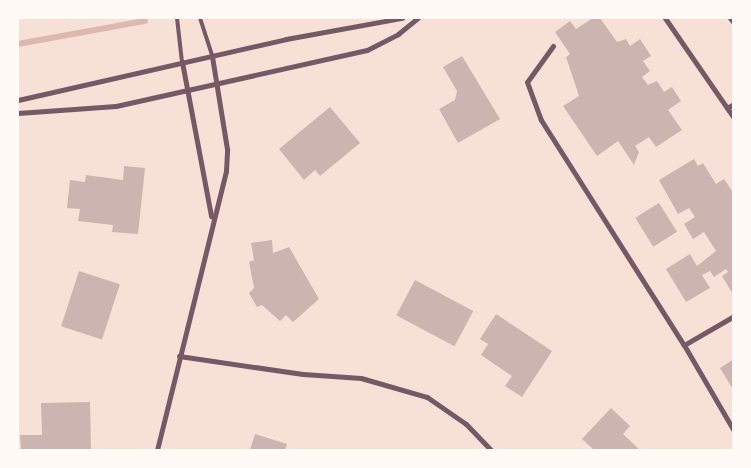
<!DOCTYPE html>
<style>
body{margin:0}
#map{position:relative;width:751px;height:468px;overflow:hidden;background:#f7e1d7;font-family:"Work Sans",sans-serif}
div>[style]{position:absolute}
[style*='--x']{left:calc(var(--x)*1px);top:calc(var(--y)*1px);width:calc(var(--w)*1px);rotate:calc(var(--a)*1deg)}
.stream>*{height:5.5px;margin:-2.75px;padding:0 2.75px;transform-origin:2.75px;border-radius:2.75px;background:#dcb8b0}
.building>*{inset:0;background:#ccb4b1;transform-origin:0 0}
.service>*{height:4px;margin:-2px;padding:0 2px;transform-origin:2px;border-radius:2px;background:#755966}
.minor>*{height:5px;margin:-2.5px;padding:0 2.5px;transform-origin:2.5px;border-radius:2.5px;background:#755966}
span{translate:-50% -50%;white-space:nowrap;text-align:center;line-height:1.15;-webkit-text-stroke:4px #fffaf5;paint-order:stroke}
.frame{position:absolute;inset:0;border:19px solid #fffaf5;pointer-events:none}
</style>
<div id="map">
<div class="stream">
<i style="--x:18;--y:44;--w:129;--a:-10.3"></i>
</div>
<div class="building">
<i style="clip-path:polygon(593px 18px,600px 18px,617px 42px,626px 39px,630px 46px,640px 39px,651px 56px,643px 61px,650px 71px,642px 77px,648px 85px,657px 81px,664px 92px,672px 87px,681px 101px,668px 110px,682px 130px,656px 147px,649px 137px,635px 146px,639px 152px,634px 165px,618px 141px,597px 156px,563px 106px,579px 96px,566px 57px,570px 54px,555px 32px,570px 21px,576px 29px)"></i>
<i style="clip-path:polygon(462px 56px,500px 119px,458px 143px,439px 109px,455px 100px,457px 91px,443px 67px)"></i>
<i style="clip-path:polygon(330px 107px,360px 143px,320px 176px,315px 170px,304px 180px,279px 149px)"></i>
<i style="clip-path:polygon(694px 159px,698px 166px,703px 163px,716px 184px,724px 179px,734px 194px,734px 296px,722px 276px,728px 272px,726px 269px,714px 277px,710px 271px,702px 275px,710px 288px,686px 302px,666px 269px,690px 254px,697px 266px,716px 251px,704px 232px,693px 239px,684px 224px,695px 217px,689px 208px,678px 214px,659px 180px)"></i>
<i style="clip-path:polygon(124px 166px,145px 168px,138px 234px,112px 232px,113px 225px,78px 221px,80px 209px,67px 208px,70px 180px,85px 182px,86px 175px,123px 180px)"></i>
<i style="left:659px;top:203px;width:34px;height:28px;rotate:58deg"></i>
<i style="clip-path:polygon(272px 240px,273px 253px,289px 247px,319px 299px,293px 322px,286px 315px,280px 321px,262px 305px,257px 307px,249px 293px,254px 288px,249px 262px,254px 260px,251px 243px)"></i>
<i style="left:79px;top:271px;width:43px;height:58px;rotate:18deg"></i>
<i style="left:415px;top:280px;width:66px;height:40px;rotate:28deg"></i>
<i style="clip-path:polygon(496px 314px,552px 351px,522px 397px,505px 386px,512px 376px,481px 355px,488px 344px,480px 339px)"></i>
<i style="clip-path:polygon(734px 359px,734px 391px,720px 368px)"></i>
<i style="clip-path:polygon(90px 402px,91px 450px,21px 450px,20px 435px,42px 435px,41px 403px)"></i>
<i style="clip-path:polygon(611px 408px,630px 426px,623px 434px,640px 450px,594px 450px,582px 439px)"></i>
<i style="clip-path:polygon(255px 434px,287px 444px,285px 450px,250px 450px)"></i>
</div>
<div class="service">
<i style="--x:177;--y:18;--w:44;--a:83.5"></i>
<i style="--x:200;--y:18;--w:40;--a:72"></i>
</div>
<div class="minor">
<i style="--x:665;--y:18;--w:121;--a:55.4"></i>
<i style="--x:730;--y:18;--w:6;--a:51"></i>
<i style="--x:553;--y:46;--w:44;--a:125.8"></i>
<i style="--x:527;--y:82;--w:40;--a:69.8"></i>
<i style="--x:541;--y:120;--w:267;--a:57.6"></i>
<i style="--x:182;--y:62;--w:157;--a:79.3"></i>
<i style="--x:18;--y:100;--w:275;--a:-12.8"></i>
<i style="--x:286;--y:39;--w:118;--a:-10.3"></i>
<i style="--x:727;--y:108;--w:8;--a:-30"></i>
<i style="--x:18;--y:113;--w:98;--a:-4.1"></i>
<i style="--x:116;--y:106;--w:257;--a:-12.6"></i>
<i style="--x:367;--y:50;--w:35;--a:-27"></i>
<i style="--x:398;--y:34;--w:26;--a:-39"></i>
<i style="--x:734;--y:316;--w:58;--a:149.9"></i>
<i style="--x:684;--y:345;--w:99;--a:59.8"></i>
<i style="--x:179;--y:356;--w:125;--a:8.3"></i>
<i style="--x:303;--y:374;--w:58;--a:3.9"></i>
<i style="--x:361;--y:378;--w:69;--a:16.1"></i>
<i style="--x:427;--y:397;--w:47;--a:34.7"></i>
<i style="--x:466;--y:424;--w:36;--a:46"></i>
<i style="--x:157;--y:450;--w:287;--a:-76.1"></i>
<i style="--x:226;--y:171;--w:22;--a:-87"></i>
<i style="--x:227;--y:149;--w:94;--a:-99.2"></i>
</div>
<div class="frame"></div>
</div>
